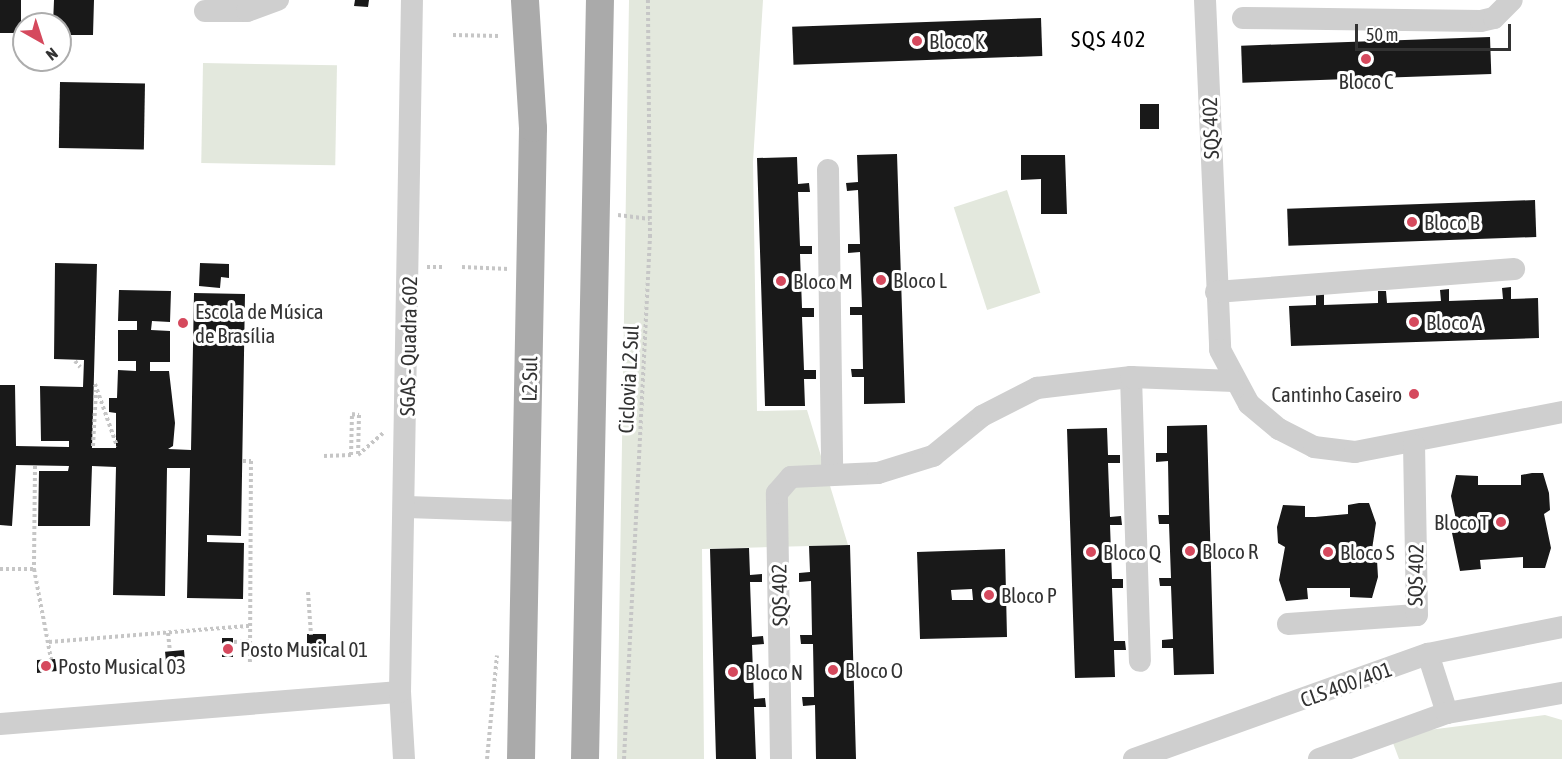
<!DOCTYPE html>
<meta charset="utf-8">
<style>
body{margin:0}
#map{position:relative;width:1562px;height:759px;overflow:hidden;background:#fff;font-family:"Asap Condensed",sans-serif}
div>[style]{position:absolute}
[style*='--x']{left:calc(var(--x)*1px);top:calc(var(--y)*1px);width:calc(var(--w)*1px);rotate:calc(var(--a)*1deg)}
.green>*{inset:0;background:#e3e8dd;transform-origin:0 0}
.building>*{inset:0;background:#191919;transform-origin:0 0}
.path>*{height:4px;margin-top:-2px;transform-origin:0;background:repeating-linear-gradient(90deg,#c6c6c6 0 3px,transparent 0 6px)}
.minor>*{height:22px;margin:-11px;padding:0 11px;transform-origin:11px;border-radius:11px;background:#cfcfcf}
.major>*{height:28px;margin:-14px;padding:0 14px;transform-origin:14px;border-radius:14px;background:#aaa}
.dots>*{width:16px;height:16px;translate:-50% -50%;box-sizing:border-box;border:3px solid #fff;border-radius:50%}
span{translate:-50% -50%;white-space:nowrap;text-align:center;line-height:1.15;-webkit-text-stroke:6px #fff;paint-order:stroke}
.poi-label{font-size:21px;color:#323232}
.left{translate:0 -50%;text-align:left}
.right{translate:-100% -50%;text-align:right}
.street-label{font-size:21px;color:#323232}
.neighbourhood-label{font-size:22px;color:#000;letter-spacing:1.5px}
.north{position:absolute;left:12px;top:12px;width:60px;height:60px;box-sizing:border-box;background:#fff;border:2px solid #adadad;border-radius:50%;rotate:141deg;font-size:16px;font-weight:700;line-height:24px;text-align:center;color:#323232}
.north::after{content:'';display:block;margin:auto;width:21px;height:27px;background:#d5495d;clip-path:polygon(50% 0,100% 100%,50% 72%,0 100%)}
.scale{position:absolute;left:1355px;top:24px;width:156px;height:27px;box-sizing:border-box;border:3px solid #323232;border-top:0;padding-left:8px;font-size:18px;line-height:21px;white-space:nowrap;color:#323232;-webkit-text-stroke:4px #fff;paint-order:stroke}
</style>
<div id="map">
<div class="green">
<i style="clip-path:polygon(629px 0,763px 0,753px 162px,757px 411px,807px 410px,848px 545px,702px 549px,704px 759px,617px 759px)"></i>
<i style="left:203px;top:63px;width:134px;height:100px;rotate:1deg"></i>
<i style="left:1007px;top:190px;width:108px;height:56px;rotate:72deg"></i>
<i style="clip-path:polygon(1545px 715px,1562px 720px,1562px 759px,1399px 759px,1390px 735px)"></i>
</div>
<div class="building">
<i style="left:0;top:0;width:21px;height:33px"></i>
<i style="clip-path:polygon(54px 0,94px 0,93px 35px,60px 35px,60px 24px,53px 24px)"></i>
<i style="clip-path:polygon(355px 0,369px 0,368px 7px,354px 6px)"></i>
<i style="left:1041px;top:18px;width:38px;height:249px;rotate:88deg"></i>
<i style="left:1490px;top:37px;width:37px;height:249px;rotate:88deg"></i>
<i style="left:60px;top:82px;width:85px;height:66px;rotate:1deg"></i>
<i style="left:1140px;top:104px;width:19px;height:25px"></i>
<i style="clip-path:polygon(897px 154px,905px 403px,864px 404px,864px 377px,852px 377px,851px 369px,863px 369px,862px 315px,850px 315px,850px 307px,862px 307px,860px 252px,848px 253px,848px 244px,860px 244px,858px 190px,847px 191px,846px 183px,858px 182px,857px 155px)"></i>
<i style="clip-path:polygon(1021px 155px,1065px 155px,1067px 214px,1041px 214px,1041px 179px,1021px 180px)"></i>
<i style="clip-path:polygon(797px 157px,798px 184px,809px 183px,810px 192px,798px 192px,800px 246px,812px 246px,812px 254px,800px 254px,802px 308px,814px 308px,814px 317px,802px 317px,804px 370px,816px 370px,816px 379px,804px 379px,805px 406px,765px 406px,757px 158px)"></i>
<i style="left:1535px;top:200px;width:37px;height:248px;rotate:88deg"></i>
<i style="clip-path:polygon(55px 263px,97px 264px,92px 448px,116px 448px,116px 413px,109px 412px,109px 398px,117px 398px,118px 370px,136px 371px,136px 361px,118px 361px,118px 330px,137px 330px,137px 321px,118px 321px,119px 290px,171px 291px,170px 322px,152px 321px,151px 330px,170px 331px,170px 362px,150px 362px,150px 371px,169px 371px,175px 423px,173px 446px,168px 449px,191px 450px,194px 293px,245px 294px,241px 536px,207px 535px,207px 542px,244px 543px,243px 599px,187px 598px,190px 468px,167px 468px,165px 596px,113px 595px,116px 467px,92px 466px,90px 526px,38px 526px,39px 471px,68px 471px,69px 466px,16px 465px,12px 526px,0 525px,0 385px,15px 385px,16px 446px,69px 447px,69px 441px,41px 441px,40px 386px,83px 387px,84px 360px,54px 359px)"></i>
<i style="clip-path:polygon(200px 263px,229px 264px,229px 278px,221px 277px,220px 288px,199px 286px)"></i>
<i style="clip-path:polygon(1511px 287px,1511px 299px,1538px 298px,1539px 338px,1291px 346px,1289px 306px,1316px 305px,1316px 294px,1324px 293px,1324px 305px,1378px 303px,1378px 291px,1386px 291px,1387px 303px,1441px 301px,1440px 290px,1449px 289px,1449px 301px,1503px 299px,1502px 288px)"></i>
<i style="clip-path:polygon(1207px 425px,1214px 674px,1174px 675px,1173px 648px,1162px 648px,1162px 640px,1173px 639px,1171px 586px,1160px 586px,1159px 578px,1171px 578px,1169px 524px,1159px 524px,1158px 515px,1169px 515px,1168px 461px,1156px 462px,1156px 453px,1167px 453px,1167px 426px)"></i>
<i style="clip-path:polygon(1107px 428px,1108px 455px,1120px 455px,1120px 463px,1108px 463px,1110px 517px,1121px 516px,1122px 525px,1110px 525px,1112px 579px,1123px 579px,1123px 588px,1112px 588px,1114px 641px,1125px 641px,1126px 650px,1114px 650px,1115px 677px,1075px 678px,1067px 429px)"></i>
<i style="clip-path:polygon(1532px 473px,1543px 473px,1549px 493px,1550px 510px,1544px 514px,1551px 548px,1545px 568px,1523px 568px,1523px 557px,1480px 560px,1481px 569px,1460px 571px,1452px 533px,1458px 529px,1451px 496px,1456px 475px,1478px 476px,1478px 485px,1521px 485px,1521px 475px)"></i>
<i style="clip-path:polygon(1359px 503px,1369px 503px,1376px 523px,1371px 556px,1377px 560px,1378px 577px,1372px 598px,1350px 597px,1350px 588px,1307px 588px,1308px 599px,1286px 601px,1279px 580px,1285px 547px,1278px 543px,1277px 527px,1283px 505px,1305px 506px,1305px 517px,1315px 517px,1348px 514px,1348px 505px)"></i>
<i style="clip-path:polygon(850px 545px,856px 759px,816px 759px,815px 705px,803px 706px,802px 697px,814px 697px,813px 644px,801px 644px,800px 635px,812px 635px,811px 581px,799px 582px,799px 573px,810px 572px,809px 546px)"></i>
<i style="clip-path:polygon(749px 548px,750px 575px,762px 574px,762px 582px,750px 582px,752px 637px,763px 636px,764px 644px,752px 645px,754px 699px,765px 698px,766px 707px,754px 707px,756px 759px,716px 759px,710px 549px)"></i>
<i style="clip-path:polygon(evenodd,1005px 549px,1007px 637px,920px 639px,917px 552px,1005px 549px,972px 589px,973px 600px,952px 600px,951px 590px,972px 589px)"></i>
<i style="left:326px;top:634px;width:12px;height:19px;rotate:90deg"></i>
<i style="left:222px;top:638px;width:11px;height:19px"></i>
<i style="left:184px;top:650px;width:12px;height:19px;rotate:85deg"></i>
<i style="clip-path:polygon(55px 659px,57px 671px,37px 673px,37px 660px)"></i>
</div>
<div class="path">
<i style="--x:453;--y:35;--w:46;--a:1.2"></i>
<i style="--x:618;--y:215;--w:32;--a:7"></i>
<i style="--x:427;--y:267;--w:17;--a:0"></i>
<i style="--x:462;--y:267;--w:47;--a:2.4"></i>
<i style="--x:75;--y:361;--w:8;--a:50"></i>
<i style="--x:95;--y:384;--w:66;--a:70.5"></i>
<i style="--x:93;--y:446;--w:56;--a:-86.9"></i>
<i style="--x:324;--y:456;--w:27;--a:-2"></i>
<i style="--x:351;--y:455;--w:41;--a:-88.6"></i>
<i style="--x:352;--y:414;--w:7;--a:8"></i>
<i style="--x:359;--y:415;--w:40;--a:91.4"></i>
<i style="--x:358;--y:455;--w:33;--a:-41"></i>
<i style="--x:243;--y:461;--w:8;--a:0"></i>
<i style="--x:251;--y:461;--w:202;--a:90.3"></i>
<i style="--x:35;--y:466;--w:103;--a:90.6"></i>
<i style="--x:34;--y:569;--w:92;--a:79.3"></i>
<i style="--x:0;--y:569;--w:34;--a:0"></i>
<i style="--x:308;--y:592;--w:43;--a:86"></i>
<i style="--x:168;--y:633;--w:18;--a:84"></i>
<i style="--x:49;--y:642;--w:202;--a:-4.6"></i>
<i style="--x:234;--y:642;--w:16;--a:-4"></i>
<i style="--x:487;--y:759;--w:104;--a:-84.5"></i>
<i style="--x:624;--y:759;--w:523;--a:-87.15"></i>
<i style="--x:650;--y:237;--w:237;--a:-90.5"></i>
</div>
<div class="minor">
<i style="--x:1205;--y:0;--w:350;--a:87.5"></i>
<i style="--x:1220;--y:350;--w:61;--a:61.8"></i>
<i style="--x:1249;--y:404;--w:39;--a:40"></i>
<i style="--x:1279;--y:429;--w:39;--a:27"></i>
<i style="--x:1314;--y:447;--w:41;--a:7"></i>
<i style="--x:1355;--y:452;--w:211;--a:-10.9"></i>
<i style="--x:205;--y:11;--w:42;--a:0"></i>
<i style="--x:247;--y:11;--w:33;--a:-20"></i>
<i style="--x:1243;--y:18;--w:238;--a:0.7"></i>
<i style="--x:1481;--y:21;--w:13;--a:-13"></i>
<i style="--x:1494;--y:18;--w:25;--a:-45"></i>
<i style="--x:828;--y:170;--w:303;--a:89.2"></i>
<i style="--x:1216;--y:292;--w:299;--a:-4.4"></i>
<i style="--x:1131;--y:377;--w:284;--a:88.2"></i>
<i style="--x:407;--y:507;--w:119;--a:1.9"></i>
<i style="--x:1288;--y:624;--w:129;--a:-4"></i>
<i style="--x:1417;--y:615;--w:170;--a:-91"></i>
<i style="--x:1428;--y:654;--w:62;--a:72.1"></i>
<i style="--x:0;--y:724;--w:401;--a:-4.6"></i>
<i style="--x:404;--y:759;--w:67;--a:-93.4"></i>
<i style="--x:400;--y:692;--w:692;--a:-89.01"></i>
<i style="--x:781;--y:759;--w:266;--a:-90.9"></i>
<i style="--x:777;--y:493;--w:21;--a:-49"></i>
<i style="--x:791;--y:477;--w:87;--a:-2.6"></i>
<i style="--x:878;--y:473;--w:58;--a:-17.2"></i>
<i style="--x:933;--y:456;--w:63;--a:-39.2"></i>
<i style="--x:982;--y:416;--w:62;--a:-27"></i>
<i style="--x:1037;--y:388;--w:95;--a:-6.7"></i>
<i style="--x:1131;--y:377;--w:103;--a:2.2"></i>
<i style="--x:1134;--y:759;--w:312;--a:-19.7"></i>
<i style="--x:1428;--y:654;--w:137;--a:-11.4"></i>
<i style="--x:1319;--y:759;--w:136;--a:-19.8"></i>
<i style="--x:1447;--y:713;--w:117;--a:-9.9"></i>
</div>
<div class="major">
<i style="--x:521;--y:759;--w:631;--a:-88.91"></i>
<i style="--x:533;--y:128;--w:128;--a:-93.6"></i>
<i style="--x:585;--y:759;--w:759;--a:-88.87"></i>
</div>
<div class="dots">
<i style="left:917px;top:41px;background:#d5495d"></i>
<i style="left:1366px;top:59px;background:#d5495d"></i>
<i style="left:1412px;top:222px;background:#d5495d"></i>
<i style="left:881px;top:280px;background:#d5495d"></i>
<i style="left:781px;top:281px;background:#d5495d"></i>
<i style="left:1414px;top:322px;background:#d5495d"></i>
<i style="left:183px;top:323px;background:#d5495d"></i>
<i style="left:1414px;top:394px;background:#d5495d"></i>
<i style="left:1501px;top:522px;background:#d5495d"></i>
<i style="left:1190px;top:551px;background:#d5495d"></i>
<i style="left:1091px;top:552px;background:#d5495d"></i>
<i style="left:1328px;top:552px;background:#d5495d"></i>
<i style="left:989px;top:595px;background:#d5495d"></i>
<i style="left:228px;top:649px;background:#d5495d"></i>
<i style="left:46px;top:666px;background:#d5495d"></i>
<i style="left:833px;top:670px;background:#d5495d"></i>
<i style="left:733px;top:672px;background:#d5495d"></i>
</div>
<div class="poi-label">
<span class="left" style="left:929px;top:41px">Bloco K</span>
<span style="left:1366px;top:81px">Bloco C</span>
<span class="left" style="left:1424px;top:222px">Bloco B</span>
<span class="left" style="left:893px;top:280px">Bloco L</span>
<span class="left" style="left:793px;top:281px">Bloco M</span>
<span class="left" style="left:195px;top:323px">Escola de Música<br>de Brasília</span>
<span class="left" style="left:1426px;top:322px">Bloco A</span>
<span class="right" style="left:1402px;top:394px">Cantinho Caseiro</span>
<span class="right" style="left:1489px;top:522px">Bloco T</span>
<span class="left" style="left:1202px;top:551px">Bloco R</span>
<span class="left" style="left:1103px;top:552px">Bloco Q</span>
<span class="left" style="left:1340px;top:552px">Bloco S</span>
<span class="left" style="left:1001px;top:595px">Bloco P</span>
<span class="left" style="left:240px;top:649px">Posto Musical 01</span>
<span class="left" style="left:58px;top:666px">Posto Musical 03</span>
<span class="left" style="left:845px;top:670px">Bloco O</span>
<span class="left" style="left:745px;top:672px">Bloco N</span>
</div>
<div class="street-label">
<span style="left:1210px;top:128px;rotate:-92deg">SQS 402</span>
<span style="left:408px;top:346px;rotate:-89deg">SGAS - Quadra 602</span>
<span style="left:529px;top:379px;rotate:-89deg">L2 Sul</span>
<span style="left:628px;top:379px;rotate:-87deg">Ciclovia L2 Sul</span>
<span style="left:1415px;top:575px;rotate:-89deg">SQS 402</span>
<span style="left:779px;top:595px;rotate:-91deg">SQS 402</span>
<span style="left:1346px;top:684px;rotate:-20deg">CLS 400/401</span>
</div>
<div class="neighbourhood-label">
<span style="left:1109px;top:40px">SQS 402</span>
</div>
<div class="north">N</div>
<div class="scale">50 m</div>
</div>
